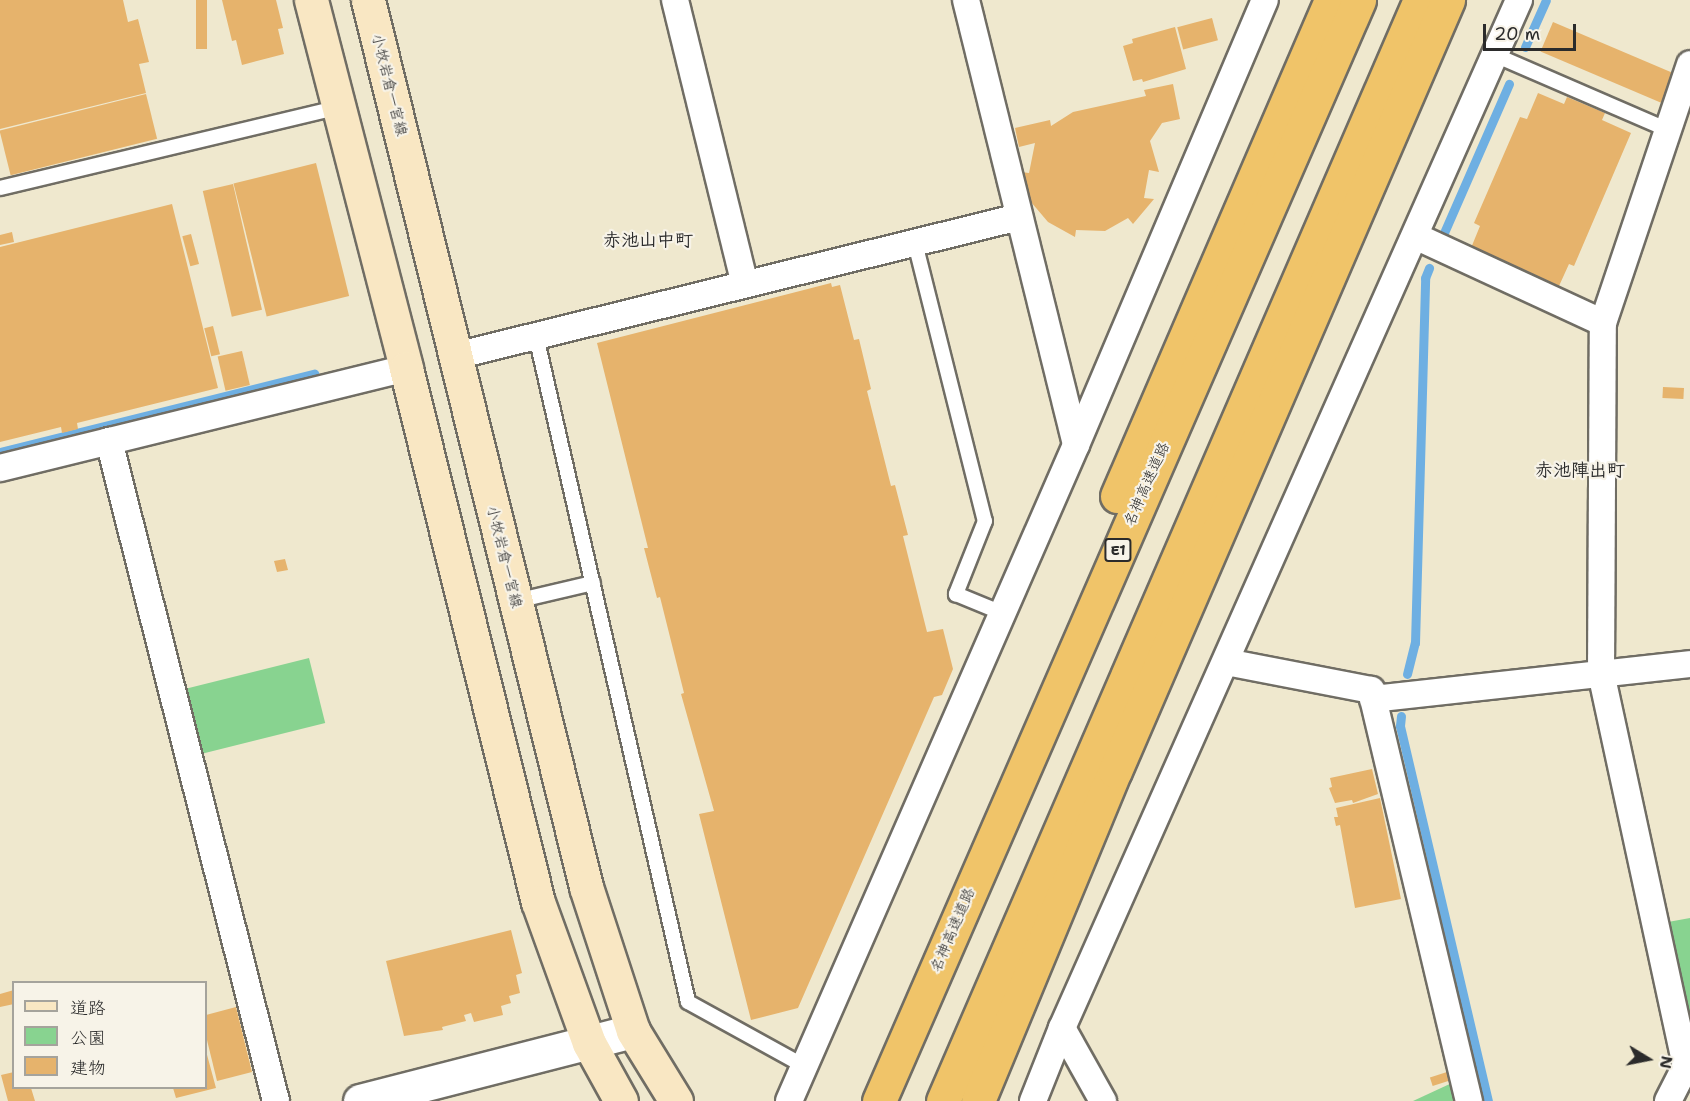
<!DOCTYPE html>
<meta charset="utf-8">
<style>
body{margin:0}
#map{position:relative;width:1690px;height:1101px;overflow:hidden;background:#efe8ce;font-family:"Shantell Sans","Klee One",sans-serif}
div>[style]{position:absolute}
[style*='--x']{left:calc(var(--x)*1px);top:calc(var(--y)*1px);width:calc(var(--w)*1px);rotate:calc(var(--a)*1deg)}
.green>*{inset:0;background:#88d390;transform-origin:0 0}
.stream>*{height:9px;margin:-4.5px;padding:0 4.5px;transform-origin:4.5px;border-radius:4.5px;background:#6eafe2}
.building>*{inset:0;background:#e6b36c;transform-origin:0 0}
.roads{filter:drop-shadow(2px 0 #706d64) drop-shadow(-2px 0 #706d64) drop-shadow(0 2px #706d64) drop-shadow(0 -2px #706d64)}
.service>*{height:14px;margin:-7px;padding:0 7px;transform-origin:7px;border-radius:7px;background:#fff}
.minor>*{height:26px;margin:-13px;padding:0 13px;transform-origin:13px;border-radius:13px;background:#fff}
.tertiary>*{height:33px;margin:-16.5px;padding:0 16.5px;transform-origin:16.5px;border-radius:16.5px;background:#fff}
.secondary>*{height:33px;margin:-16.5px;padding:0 16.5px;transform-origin:16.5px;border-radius:16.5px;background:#f9e7c3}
.motorway>*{height:33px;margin:-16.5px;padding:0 16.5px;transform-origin:16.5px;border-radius:16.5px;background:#f0c469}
span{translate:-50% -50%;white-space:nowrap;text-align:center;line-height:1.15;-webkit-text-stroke:4.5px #f7f3e8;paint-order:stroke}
.shield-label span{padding:2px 4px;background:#f7f3e8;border:2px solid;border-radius:4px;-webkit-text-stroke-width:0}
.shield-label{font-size:14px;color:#2b2b2b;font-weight:700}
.street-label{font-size:15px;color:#2b2b2b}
.quarter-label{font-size:18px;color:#2b2b2b;font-weight:700}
.legend{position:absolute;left:12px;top:981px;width:195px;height:108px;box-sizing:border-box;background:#f7f3e8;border:2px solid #a5a39c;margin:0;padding:8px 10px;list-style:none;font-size:18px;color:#2b2b2b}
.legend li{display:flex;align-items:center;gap:12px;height:30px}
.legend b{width:30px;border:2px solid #a5a39c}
.north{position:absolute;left:1618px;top:1029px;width:60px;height:60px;-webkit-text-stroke:4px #f7f3e8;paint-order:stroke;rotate:100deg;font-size:16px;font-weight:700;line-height:24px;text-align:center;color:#2b2b2b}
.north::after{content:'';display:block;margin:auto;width:21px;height:27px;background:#2b2b2b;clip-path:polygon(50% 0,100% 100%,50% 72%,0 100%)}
.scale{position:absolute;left:1483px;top:24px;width:93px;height:27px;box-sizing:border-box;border:3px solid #2b2b2b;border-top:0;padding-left:8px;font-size:18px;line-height:21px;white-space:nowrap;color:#2b2b2b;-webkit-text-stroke:4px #f7f3e8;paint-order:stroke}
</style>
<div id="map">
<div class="green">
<i style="left:309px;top:658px;width:67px;height:127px;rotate:76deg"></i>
<i style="clip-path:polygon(1690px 918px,1690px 1034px,1668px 922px)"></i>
<i style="clip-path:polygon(1454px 1082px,1459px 1101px,1413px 1101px)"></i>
</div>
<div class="stream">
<i style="--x:1525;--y:47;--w:51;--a:-65.9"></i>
<i style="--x:1443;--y:235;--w:165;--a:-66.4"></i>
<i style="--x:0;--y:452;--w:324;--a:-14"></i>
<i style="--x:1407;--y:674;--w:32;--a:-76"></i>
<i style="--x:1415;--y:643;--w:365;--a:-88.4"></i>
<i style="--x:1425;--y:278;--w:11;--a:-68"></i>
<i style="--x:1401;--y:716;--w:10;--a:96"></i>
<i style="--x:1400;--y:726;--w:385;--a:76.8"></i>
</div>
<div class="building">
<i style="clip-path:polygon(0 0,123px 0,128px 22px,138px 19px,149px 62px,139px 64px,146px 93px,0 129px)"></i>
<i style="left:196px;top:0;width:11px;height:49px"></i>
<i style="clip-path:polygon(222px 0,276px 0,283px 28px,278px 29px,284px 54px,242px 65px,236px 40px,232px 41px)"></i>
<i style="left:1212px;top:18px;width:23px;height:36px;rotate:75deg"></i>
<i style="left:1553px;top:22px;width:131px;height:32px;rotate:23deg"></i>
<i style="clip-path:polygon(1175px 27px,1186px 69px,1143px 82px,1142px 79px,1133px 81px,1123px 46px,1133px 43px,1132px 39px)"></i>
<i style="clip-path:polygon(1173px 84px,1180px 119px,1162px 123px,1150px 141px,1159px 172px,1149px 170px,1144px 198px,1154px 199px,1133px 224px,1128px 218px,1105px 231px,1076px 230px,1075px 237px,1048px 222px,1031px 202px,1021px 172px,1029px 173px,1035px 143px,1019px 147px,1015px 128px,1050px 120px,1051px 126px,1073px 112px,1146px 96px,1144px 90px)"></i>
<i style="clip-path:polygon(1538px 93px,1564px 104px,1567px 97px,1605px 113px,1602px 120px,1631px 133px,1574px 266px,1569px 264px,1559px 286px,1471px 248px,1480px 226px,1474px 223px,1520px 117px,1527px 119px)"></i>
<i style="left:146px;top:94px;width:46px;height:151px;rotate:76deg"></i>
<i style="left:316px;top:163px;width:137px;height:85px;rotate:76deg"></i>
<i style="left:233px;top:184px;width:129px;height:31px;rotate:77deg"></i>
<i style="clip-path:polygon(172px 204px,218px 388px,77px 423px,78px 429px,62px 433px,61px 427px,0 442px,0 247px)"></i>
<i style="clip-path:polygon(12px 232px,14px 242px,0 245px,0 235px)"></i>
<i style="left:191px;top:234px;width:31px;height:9px;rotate:75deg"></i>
<i style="clip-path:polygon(831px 283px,832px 287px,840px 285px,854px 340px,859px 339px,871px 389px,867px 391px,891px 486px,895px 485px,908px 535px,903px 536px,927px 632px,943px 629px,953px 669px,942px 695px,934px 697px,798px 1008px,751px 1020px,699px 814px,714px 811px,681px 694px,684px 693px,660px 597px,657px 598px,644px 548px,648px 548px,597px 343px)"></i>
<i style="left:213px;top:326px;width:29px;height:9px;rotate:76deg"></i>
<i style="left:242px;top:351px;width:35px;height:25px;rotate:77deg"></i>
<i style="left:1663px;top:387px;width:21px;height:11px;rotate:3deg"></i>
<i style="clip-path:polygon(285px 559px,288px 570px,277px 572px,274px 561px)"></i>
<i style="clip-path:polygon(1372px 769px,1378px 794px,1353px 803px,1352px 800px,1335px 803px,1329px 788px,1332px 787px,1330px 778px)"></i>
<i style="clip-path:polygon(1380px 798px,1401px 899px,1355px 908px,1340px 825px,1336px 826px,1334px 817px,1338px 817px,1336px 808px)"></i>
<i style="clip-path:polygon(511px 930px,522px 973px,516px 975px,520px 993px,509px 996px,511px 1003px,501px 1006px,503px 1015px,474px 1022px,471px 1013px,464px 1015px,466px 1021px,442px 1027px,443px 1030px,404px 1036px,386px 961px)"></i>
<i style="clip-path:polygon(14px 990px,14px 1004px,0 1007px,0 994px)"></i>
<i style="clip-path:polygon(236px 1007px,252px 1072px,217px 1081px,206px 1036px,206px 1015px)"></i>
<i style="clip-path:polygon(206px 1051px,216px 1088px,176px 1098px,173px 1088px,206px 1088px)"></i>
<i style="clip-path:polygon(14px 1072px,14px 1088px,31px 1088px,35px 1101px,8px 1101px,1px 1075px)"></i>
<i style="left:1447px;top:1072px;width:9px;height:18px;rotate:72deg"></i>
</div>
<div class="roads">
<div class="service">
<i style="--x:1495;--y:55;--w:189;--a:23.4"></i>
<i style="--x:0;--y:188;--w:349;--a:-13.4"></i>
<i style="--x:915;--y:243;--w:287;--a:75.9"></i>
<i style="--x:985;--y:521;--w:79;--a:111.7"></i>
<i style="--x:956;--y:594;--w:50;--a:22.4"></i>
<i style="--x:536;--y:336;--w:683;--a:77.14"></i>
<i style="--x:688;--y:1002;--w:132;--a:28.9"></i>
<i style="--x:516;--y:601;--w:79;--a:-13.2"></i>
</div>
<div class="minor">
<i style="--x:675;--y:0;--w:292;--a:76.2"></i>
<i style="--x:966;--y:0;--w:458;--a:76.1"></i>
<i style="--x:1415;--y:236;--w:207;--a:24.8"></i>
<i style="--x:455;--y:356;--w:581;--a:-13.84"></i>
<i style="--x:109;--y:441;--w:681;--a:75.8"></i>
<i style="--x:0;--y:468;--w:418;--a:-13.8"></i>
<i style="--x:1226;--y:662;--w:148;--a:10.9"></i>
<i style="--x:1371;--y:690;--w:423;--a:76.6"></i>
<i style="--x:1373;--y:699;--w:319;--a:-6.3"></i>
<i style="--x:1062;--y:1028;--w:84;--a:60.7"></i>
<i style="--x:789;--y:1101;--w:716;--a:-66.37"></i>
<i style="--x:1076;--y:445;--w:483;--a:-67"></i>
<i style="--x:1033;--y:1101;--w:79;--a:-68.3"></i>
<i style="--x:1062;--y:1028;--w:1125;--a:-66.03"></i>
<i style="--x:1668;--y:1101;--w:39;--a:-63"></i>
<i style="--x:1686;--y:1066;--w:401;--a:-102.2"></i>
<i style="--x:1601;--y:674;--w:351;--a:-89.7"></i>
<i style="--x:1603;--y:323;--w:273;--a:-71.4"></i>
</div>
<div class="tertiary">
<i style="--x:360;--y:1101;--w:282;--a:-14.4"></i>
</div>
<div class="secondary">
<i style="--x:311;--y:0;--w:380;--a:75.5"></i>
<i style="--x:406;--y:368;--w:550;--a:76.12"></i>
<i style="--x:538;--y:902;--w:150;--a:70.1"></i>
<i style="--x:589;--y:1043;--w:66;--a:61.1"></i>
<i style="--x:368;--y:0;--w:913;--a:76.19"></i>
<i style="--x:586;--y:887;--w:151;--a:71.9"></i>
<i style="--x:633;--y:1031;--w:82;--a:58.4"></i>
</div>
<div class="motorway">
<i style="--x:1117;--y:496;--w:540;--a:-66.66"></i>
<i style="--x:879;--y:1101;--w:1201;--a:-66.44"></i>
<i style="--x:943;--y:1101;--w:1200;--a:-66.58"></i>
<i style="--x:978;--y:1101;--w:357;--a:-67.5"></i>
<i style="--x:1115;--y:771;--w:840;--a:-66.64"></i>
</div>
</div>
<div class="shield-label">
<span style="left:1118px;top:550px">E1</span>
</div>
<div class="street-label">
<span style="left:389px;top:85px;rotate:76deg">小牧岩倉一宮線</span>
<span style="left:1147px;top:484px;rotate:-66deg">名神高速道路</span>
<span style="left:504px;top:557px;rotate:76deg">小牧岩倉一宮線</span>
<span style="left:953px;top:930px;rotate:-67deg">名神高速道路</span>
</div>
<div class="quarter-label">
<span style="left:648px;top:240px">赤池山中町</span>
<span style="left:1580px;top:470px">赤池陣出町</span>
</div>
<ul class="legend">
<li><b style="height:8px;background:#f9e7c3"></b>道路</li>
<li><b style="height:16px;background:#88d390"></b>公園</li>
<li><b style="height:16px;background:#e6b36c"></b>建物</li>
</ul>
<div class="north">N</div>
<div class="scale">20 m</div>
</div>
